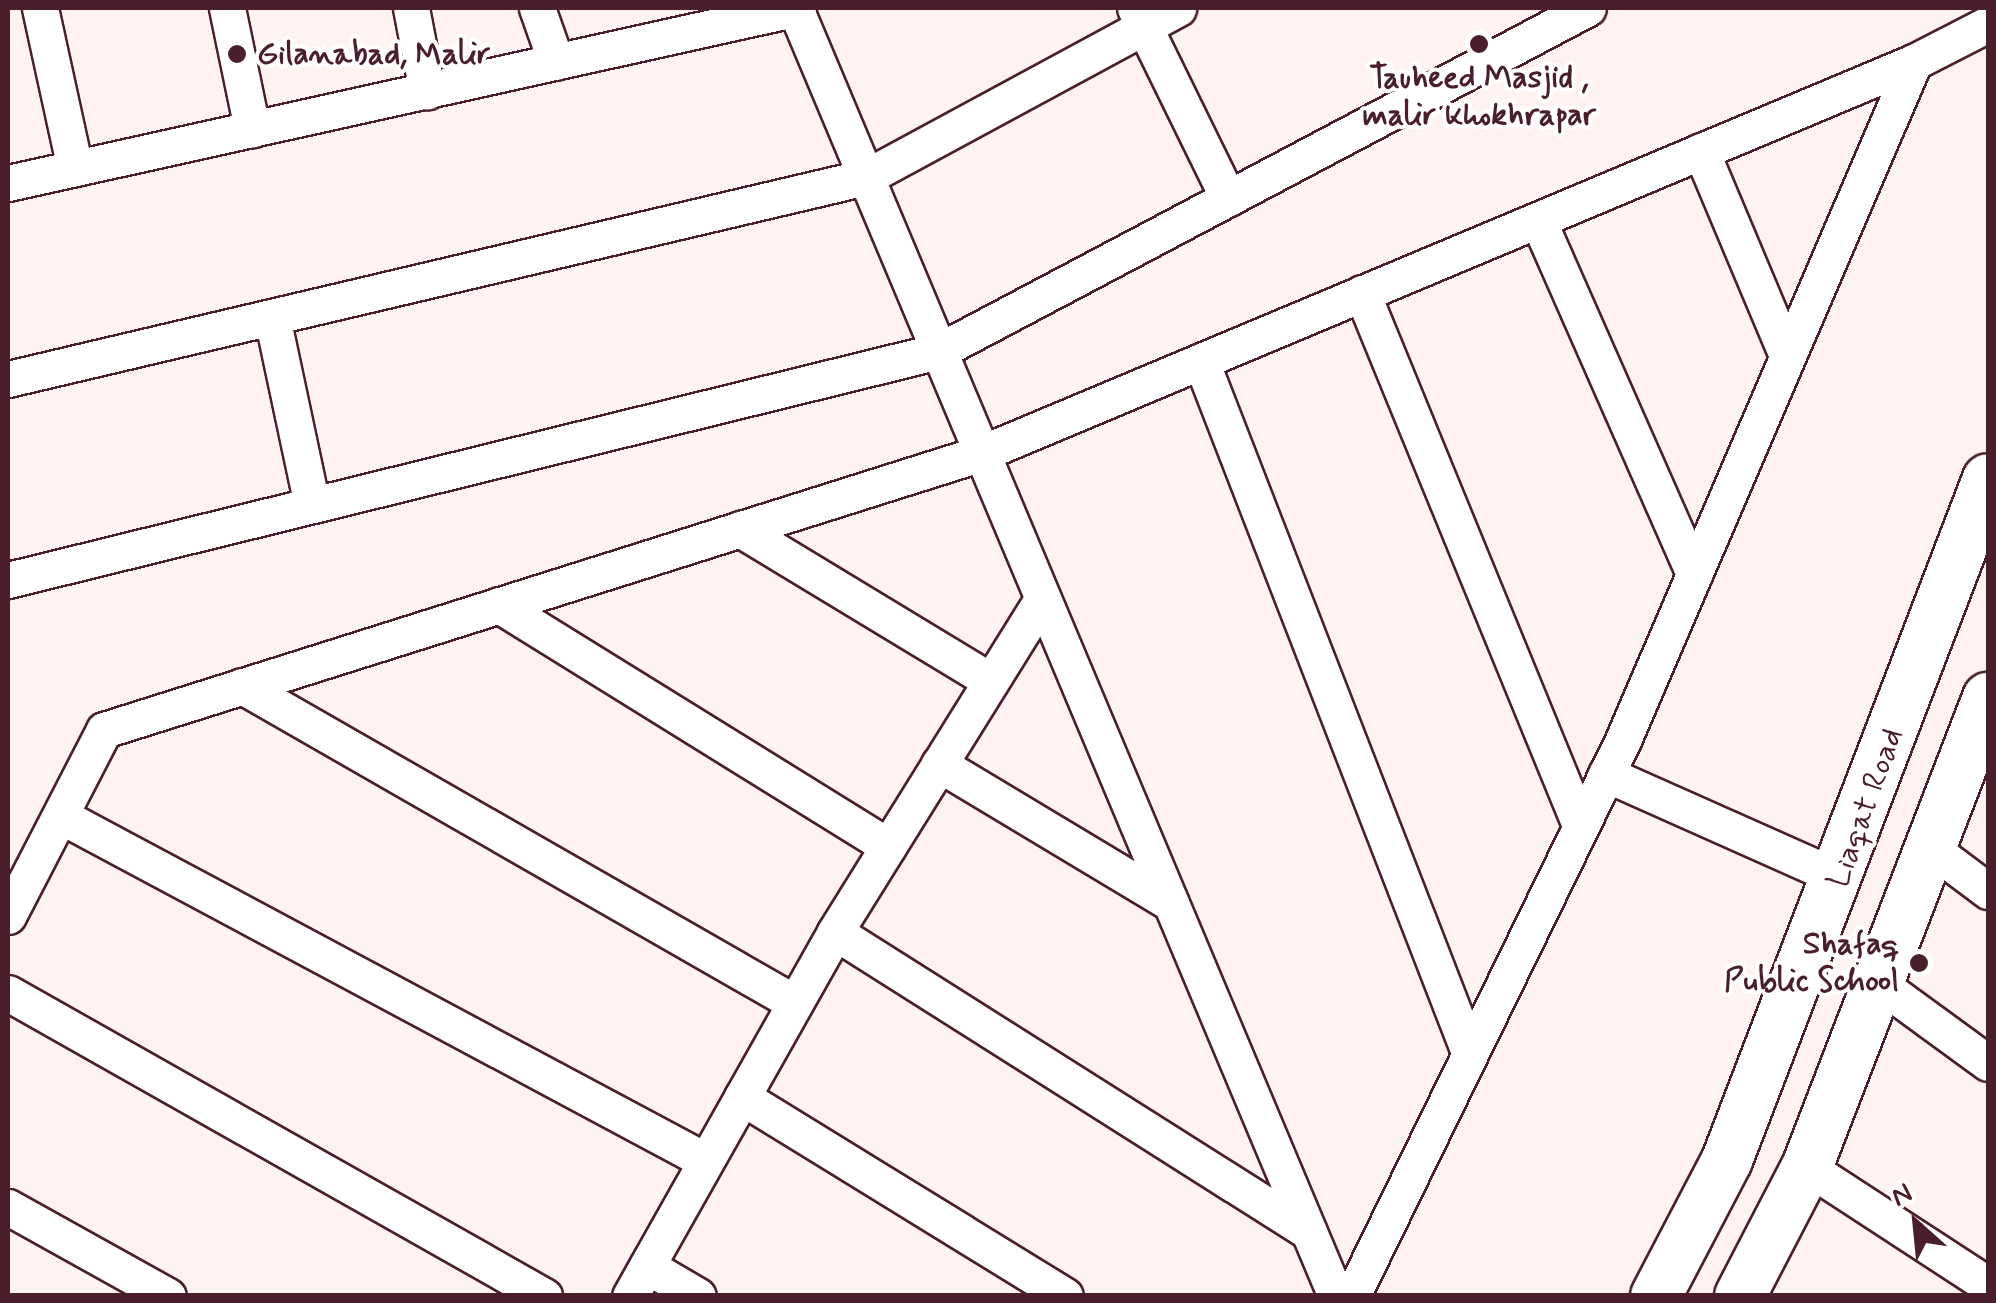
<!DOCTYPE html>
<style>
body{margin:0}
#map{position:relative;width:1996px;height:1303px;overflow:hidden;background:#fff3f1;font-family:Mynerve,sans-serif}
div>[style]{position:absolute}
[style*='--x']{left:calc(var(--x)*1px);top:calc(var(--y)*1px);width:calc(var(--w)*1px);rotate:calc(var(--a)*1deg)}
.roads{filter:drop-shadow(2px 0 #4a1f2b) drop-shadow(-2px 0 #4a1f2b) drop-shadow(0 2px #4a1f2b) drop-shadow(0 -2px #4a1f2b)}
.minor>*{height:35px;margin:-17.5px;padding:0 17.5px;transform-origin:17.5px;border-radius:17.5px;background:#fff}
.secondary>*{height:50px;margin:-25px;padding:0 25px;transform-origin:25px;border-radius:25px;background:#fff}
.dots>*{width:28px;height:28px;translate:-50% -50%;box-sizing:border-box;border:5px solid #fff;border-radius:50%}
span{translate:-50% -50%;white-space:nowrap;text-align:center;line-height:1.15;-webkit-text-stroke:8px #fff;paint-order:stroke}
.poi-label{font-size:32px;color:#4a1f2b;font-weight:700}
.left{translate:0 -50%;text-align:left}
.right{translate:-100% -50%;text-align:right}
.street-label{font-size:32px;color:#4a1f2b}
.frame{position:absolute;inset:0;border:10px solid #4a1f2b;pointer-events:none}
.north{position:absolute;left:1866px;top:1173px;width:100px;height:100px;-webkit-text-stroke:8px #fff;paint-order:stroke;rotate:333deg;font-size:28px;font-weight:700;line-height:40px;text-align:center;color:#4a1f2b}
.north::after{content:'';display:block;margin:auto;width:35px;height:45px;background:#4a1f2b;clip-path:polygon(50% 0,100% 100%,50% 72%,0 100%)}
</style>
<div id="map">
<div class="roads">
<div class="minor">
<i style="--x:40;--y:8;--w:164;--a:77.7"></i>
<i style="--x:227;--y:8;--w:124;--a:78.3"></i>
<i style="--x:411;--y:8;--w:85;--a:79.1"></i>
<i style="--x:537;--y:8;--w:57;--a:70.6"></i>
<i style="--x:795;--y:8;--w:1397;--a:67.22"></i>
<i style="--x:1135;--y:8;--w:212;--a:63.9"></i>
<i style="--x:1701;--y:151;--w:222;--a:67.2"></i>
<i style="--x:8;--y:183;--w:809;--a:-12.49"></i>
<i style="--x:1538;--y:220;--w:387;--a:66.2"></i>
<i style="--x:1362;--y:293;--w:575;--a:67.72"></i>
<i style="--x:272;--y:317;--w:192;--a:78"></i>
<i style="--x:1201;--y:361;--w:741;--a:68.8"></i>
<i style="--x:8;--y:379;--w:881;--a:-13.25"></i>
<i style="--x:866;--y:177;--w:355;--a:-28.4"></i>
<i style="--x:740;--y:529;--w:293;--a:31.2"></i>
<i style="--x:8;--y:580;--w:959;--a:-13.82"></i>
<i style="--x:939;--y:351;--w:734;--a:-27.86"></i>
<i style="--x:499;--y:605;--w:458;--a:31.8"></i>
<i style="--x:242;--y:686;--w:637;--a:29.82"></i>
<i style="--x:939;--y:764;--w:270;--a:31"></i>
<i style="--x:1606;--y:774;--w:256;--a:24"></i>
<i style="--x:61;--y:816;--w:731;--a:28.14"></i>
<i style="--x:1932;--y:849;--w:70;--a:36.9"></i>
<i style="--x:8;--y:916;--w:209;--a:-62.7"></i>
<i style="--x:104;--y:730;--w:921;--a:-17.51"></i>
<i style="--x:982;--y:453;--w:1011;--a:-22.76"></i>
<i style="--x:835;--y:932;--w:561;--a:32.33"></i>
<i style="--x:1881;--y:985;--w:132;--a:36.1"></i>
<i style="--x:8;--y:993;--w:616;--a:29.48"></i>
<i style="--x:742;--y:1097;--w:379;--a:31.6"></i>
<i style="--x:1807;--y:1167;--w:216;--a:33.1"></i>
<i style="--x:8;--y:1207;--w:183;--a:29.1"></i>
<i style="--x:647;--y:1266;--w:59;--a:30.5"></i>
<i style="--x:630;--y:1296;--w:418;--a:-60.6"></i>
<i style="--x:835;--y:932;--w:392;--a:-58.1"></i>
<i style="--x:1352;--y:1296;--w:619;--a:-64.01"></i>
<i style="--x:1623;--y:740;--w:738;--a:-66.77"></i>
<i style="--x:1914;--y:62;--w:83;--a:-27.2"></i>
</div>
<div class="secondary">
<i style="--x:1656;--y:1296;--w:153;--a:-62.4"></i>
<i style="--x:1727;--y:1160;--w:729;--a:-69.03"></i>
<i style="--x:1740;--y:1296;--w:145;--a:-62.6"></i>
<i style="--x:1807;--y:1167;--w:503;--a:-68.9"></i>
</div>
</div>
<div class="dots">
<i style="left:1479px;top:44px;background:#4a1f2b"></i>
<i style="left:237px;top:54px;background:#4a1f2b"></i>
<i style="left:1919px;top:963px;background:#4a1f2b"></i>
</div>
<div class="poi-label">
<span class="left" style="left:257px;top:54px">Gilanabad, Malir</span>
<span style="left:1479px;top:97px">Tauheed Masjid ,<br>malir khokhrapar</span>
<span class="right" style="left:1899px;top:963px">Shafaq<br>Public School</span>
</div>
<div class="street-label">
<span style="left:1866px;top:808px;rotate:-70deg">Liaqat Road</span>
</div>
<div class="frame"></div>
<div class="north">N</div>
</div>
